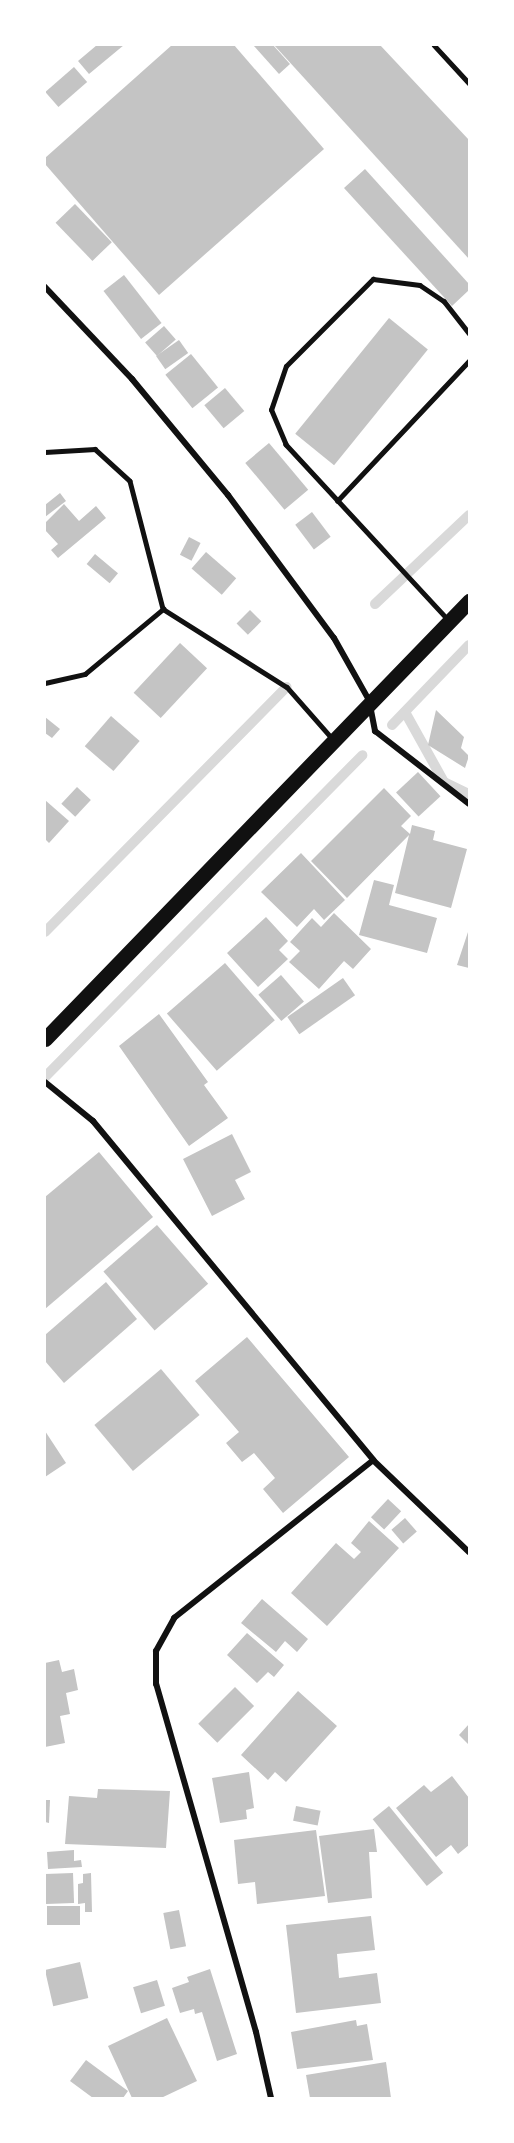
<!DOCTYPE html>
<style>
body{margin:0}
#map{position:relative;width:514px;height:2143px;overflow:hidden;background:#fff;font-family:Roboto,sans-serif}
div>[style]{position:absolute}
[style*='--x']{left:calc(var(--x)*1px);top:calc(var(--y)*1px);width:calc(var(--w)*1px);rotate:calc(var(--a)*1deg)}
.stream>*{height:10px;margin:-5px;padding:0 5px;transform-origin:5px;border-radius:5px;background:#d9d9d9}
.building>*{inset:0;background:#c4c4c4;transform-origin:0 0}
.service>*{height:4.5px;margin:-2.25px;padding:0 2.25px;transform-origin:2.25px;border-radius:2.25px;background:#111}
.minor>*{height:6px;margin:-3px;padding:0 3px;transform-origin:3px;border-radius:3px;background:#111}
.primary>*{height:15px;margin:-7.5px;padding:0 7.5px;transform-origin:7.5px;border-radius:7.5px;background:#111}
span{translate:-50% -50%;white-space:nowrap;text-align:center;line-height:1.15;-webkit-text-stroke:4.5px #fff;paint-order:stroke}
.frame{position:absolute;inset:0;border:46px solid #fff;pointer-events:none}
</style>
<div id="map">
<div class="stream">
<i style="--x:375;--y:604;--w:129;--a:-43.4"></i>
<i style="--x:405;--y:712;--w:80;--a:60.9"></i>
<i style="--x:444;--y:782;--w:28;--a:26"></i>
<i style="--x:392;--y:725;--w:111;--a:-46.1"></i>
<i style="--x:45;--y:932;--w:344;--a:-45.4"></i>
<i style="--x:45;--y:1077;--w:452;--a:-45.4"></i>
</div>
<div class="building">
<i style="clip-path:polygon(97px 45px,124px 45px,89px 74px,78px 61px)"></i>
<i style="clip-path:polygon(172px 45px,234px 45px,324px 149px,159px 295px,45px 164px,45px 158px)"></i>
<i style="clip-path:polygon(253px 45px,273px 45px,290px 64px,279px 74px)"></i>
<i style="clip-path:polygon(274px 45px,380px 45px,469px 140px,469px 259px)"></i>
<i style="left:74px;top:67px;width:20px;height:38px;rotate:49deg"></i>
<i style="clip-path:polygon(365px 169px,469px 284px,469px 290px,452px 306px,344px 188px)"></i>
<i style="left:75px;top:204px;width:53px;height:27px;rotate:46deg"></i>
<i style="left:124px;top:275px;width:61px;height:26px;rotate:52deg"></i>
<i style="left:389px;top:318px;width:50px;height:149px;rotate:39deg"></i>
<i style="left:164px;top:326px;width:18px;height:25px;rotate:49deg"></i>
<i style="left:179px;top:340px;width:16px;height:28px;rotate:55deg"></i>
<i style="left:191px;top:354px;width:43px;height:33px;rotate:51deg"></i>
<i style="left:225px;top:388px;width:30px;height:27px;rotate:50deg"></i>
<i style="left:269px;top:443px;width:61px;height:31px;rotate:50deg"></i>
<i style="clip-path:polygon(60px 493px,66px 501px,45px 517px,45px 505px)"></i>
<i style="clip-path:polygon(64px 504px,79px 521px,96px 506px,106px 518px,58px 558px,51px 550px,58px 544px,45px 530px,45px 523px)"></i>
<i style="left:312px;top:512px;width:31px;height:21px;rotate:53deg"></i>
<i style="left:189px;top:537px;width:13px;height:20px;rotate:27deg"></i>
<i style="left:206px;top:552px;width:40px;height:22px;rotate:41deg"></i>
<i style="left:95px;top:554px;width:30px;height:13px;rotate:40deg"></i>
<i style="left:250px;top:610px;width:16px;height:19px;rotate:45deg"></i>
<i style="left:180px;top:643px;width:37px;height:68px;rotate:43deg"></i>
<i style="clip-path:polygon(436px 710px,464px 737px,461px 748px,469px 756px,465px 768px,428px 745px)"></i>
<i style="left:111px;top:716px;width:38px;height:40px;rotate:41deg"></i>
<i style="clip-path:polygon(45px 717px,60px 729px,52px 738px,45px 733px)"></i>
<i style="left:418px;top:772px;width:33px;height:30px;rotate:47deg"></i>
<i style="left:77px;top:787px;width:19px;height:23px;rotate:43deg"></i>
<i style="clip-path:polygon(384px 788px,411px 816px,401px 826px,410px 834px,412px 825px,435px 831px,433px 840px,467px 849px,451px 908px,395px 893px,409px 835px,347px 898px,311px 861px)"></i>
<i style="clip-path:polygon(45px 800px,69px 821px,49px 843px,45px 839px)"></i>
<i style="clip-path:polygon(301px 853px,345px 900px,324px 920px,314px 909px,297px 927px,261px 892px)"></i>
<i style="clip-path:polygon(374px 880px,394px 885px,389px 905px,437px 918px,427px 953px,359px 935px)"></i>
<i style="clip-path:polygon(334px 913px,371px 949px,353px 969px,344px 961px,319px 989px,289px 962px,300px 951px,290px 942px,312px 918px,321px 927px)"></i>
<i style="clip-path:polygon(266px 917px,288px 941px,279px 950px,288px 959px,258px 987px,227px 953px)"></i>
<i style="clip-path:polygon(469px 929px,469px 968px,457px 965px)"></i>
<i style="left:225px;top:963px;width:76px;height:77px;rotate:49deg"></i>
<i style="left:281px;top:975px;width:35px;height:30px;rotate:49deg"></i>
<i style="left:343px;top:978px;width:21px;height:68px;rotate:55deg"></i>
<i style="clip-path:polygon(159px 1014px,208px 1082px,204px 1085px,228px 1118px,189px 1146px,119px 1046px)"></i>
<i style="clip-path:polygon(232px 1134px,251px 1172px,235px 1180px,245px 1199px,212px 1216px,183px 1159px)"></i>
<i style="clip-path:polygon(99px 1152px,153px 1217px,45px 1309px,45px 1197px)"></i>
<i style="left:157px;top:1225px;width:78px;height:71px;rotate:49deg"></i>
<i style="clip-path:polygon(106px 1282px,137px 1319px,64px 1383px,45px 1361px,45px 1335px)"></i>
<i style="clip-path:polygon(247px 1337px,349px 1457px,283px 1513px,263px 1489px,275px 1478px,254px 1453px,242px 1462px,226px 1443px,239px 1432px,195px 1381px)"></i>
<i style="left:161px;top:1369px;width:60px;height:87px;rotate:50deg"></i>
<i style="clip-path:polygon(45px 1431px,66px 1463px,45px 1477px)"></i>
<i style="left:388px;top:1499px;width:18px;height:25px;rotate:43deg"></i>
<i style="left:405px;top:1518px;width:18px;height:18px;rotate:49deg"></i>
<i style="clip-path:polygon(369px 1521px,399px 1548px,327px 1626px,291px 1593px,336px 1543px,354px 1559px,361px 1552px,351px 1543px)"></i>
<i style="clip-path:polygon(262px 1599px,308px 1639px,297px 1652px,285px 1641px,276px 1652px,241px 1623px)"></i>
<i style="clip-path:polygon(247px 1633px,284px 1665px,274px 1677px,268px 1672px,257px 1683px,227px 1655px)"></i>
<i style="clip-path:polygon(59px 1660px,62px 1672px,74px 1669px,78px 1690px,66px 1693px,70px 1714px,60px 1716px,65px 1743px,45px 1747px,45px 1663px)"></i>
<i style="left:235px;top:1687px;width:27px;height:52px;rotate:45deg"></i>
<i style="clip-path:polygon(298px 1691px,337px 1726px,286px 1782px,275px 1772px,268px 1780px,241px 1755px)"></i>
<i style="clip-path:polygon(469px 1724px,469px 1745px,459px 1735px)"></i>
<i style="clip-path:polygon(249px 1772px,254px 1808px,246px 1810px,247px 1819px,220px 1823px,212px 1778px)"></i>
<i style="clip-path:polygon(452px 1776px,469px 1798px,469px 1845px,458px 1854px,451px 1845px,436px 1857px,396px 1808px,424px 1785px,431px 1792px)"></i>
<i style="clip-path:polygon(98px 1789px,170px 1791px,166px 1848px,65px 1844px,69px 1796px,97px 1798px)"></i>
<i style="clip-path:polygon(45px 1800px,50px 1800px,49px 1823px,45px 1822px)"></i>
<i style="left:296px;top:1806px;width:25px;height:15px;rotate:11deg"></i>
<i style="left:389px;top:1806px;width:86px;height:21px;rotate:51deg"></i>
<i style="clip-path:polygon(374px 1829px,377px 1852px,369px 1852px,372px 1898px,328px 1903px,319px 1836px)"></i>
<i style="clip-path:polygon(316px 1830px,325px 1896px,257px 1904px,255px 1882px,238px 1884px,234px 1840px)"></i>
<i style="clip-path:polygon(74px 1850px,74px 1861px,81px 1860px,82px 1867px,48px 1869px,47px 1852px)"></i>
<i style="left:73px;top:1873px;width:30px;height:28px;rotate:88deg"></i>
<i style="clip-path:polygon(91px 1873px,92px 1912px,85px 1912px,85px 1903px,78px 1904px,78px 1884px,83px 1883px,83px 1874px)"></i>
<i style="left:80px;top:1906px;width:19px;height:33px;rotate:90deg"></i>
<i style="left:179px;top:1910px;width:37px;height:16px;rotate:79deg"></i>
<i style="clip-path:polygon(371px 1916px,375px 1950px,337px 1954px,339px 1978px,377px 1973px,381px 2003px,296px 2013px,286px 1925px)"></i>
<i style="left:80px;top:1962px;width:37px;height:36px;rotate:77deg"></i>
<i style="clip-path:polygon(210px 1969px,237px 2054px,217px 2061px,202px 2012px,195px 2014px,194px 2009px,180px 2013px,172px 1988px,189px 1982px,187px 1977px)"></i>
<i style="left:157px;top:1980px;width:27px;height:25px;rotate:73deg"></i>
<i style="clip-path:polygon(167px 2018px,197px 2081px,161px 2098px,132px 2098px,108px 2046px)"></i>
<i style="clip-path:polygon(356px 2020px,357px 2026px,367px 2024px,373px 2060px,297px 2069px,291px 2032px)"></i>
<i style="clip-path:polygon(86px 2060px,128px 2091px,123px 2098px,93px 2098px,70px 2081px)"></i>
<i style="clip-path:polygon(386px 2062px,391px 2098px,310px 2098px,306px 2075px)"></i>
</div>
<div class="service">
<i style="--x:434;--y:45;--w:52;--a:47.4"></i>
<i style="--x:45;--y:452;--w:50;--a:-3.4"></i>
<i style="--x:95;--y:449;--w:47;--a:42.4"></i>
<i style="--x:130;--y:481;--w:132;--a:75.5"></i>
<i style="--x:163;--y:609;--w:146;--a:32.2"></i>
<i style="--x:287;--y:687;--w:68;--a:48.6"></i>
<i style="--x:337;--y:501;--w:192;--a:-46.7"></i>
<i style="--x:446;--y:618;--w:236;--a:-132.8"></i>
<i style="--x:286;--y:445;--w:38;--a:-113"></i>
<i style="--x:271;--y:410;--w:46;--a:-71.2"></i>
<i style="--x:286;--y:366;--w:123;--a:-45"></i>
<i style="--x:373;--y:279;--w:47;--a:7.3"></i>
<i style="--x:420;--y:285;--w:29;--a:34"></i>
<i style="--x:444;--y:301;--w:41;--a:52"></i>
<i style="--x:45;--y:683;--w:41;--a:-12.7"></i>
<i style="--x:85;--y:674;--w:102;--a:-39.8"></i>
</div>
<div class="minor">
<i style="--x:45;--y:287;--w:127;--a:46.6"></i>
<i style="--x:132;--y:379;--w:151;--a:50.4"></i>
<i style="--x:228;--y:495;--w:178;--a:53.5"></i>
<i style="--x:334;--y:638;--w:71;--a:60.6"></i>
<i style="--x:369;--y:700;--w:32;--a:79"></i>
<i style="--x:375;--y:731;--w:119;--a:37.8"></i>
<i style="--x:45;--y:1082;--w:62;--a:39.1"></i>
<i style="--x:93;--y:1121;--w:440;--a:50.4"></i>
<i style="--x:373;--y:1460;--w:133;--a:43.8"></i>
<i style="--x:271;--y:2098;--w:68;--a:-102.8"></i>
<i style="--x:256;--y:2032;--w:362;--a:-106"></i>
<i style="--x:156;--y:1684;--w:33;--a:-90"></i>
<i style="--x:156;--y:1651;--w:38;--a:-61"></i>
<i style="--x:174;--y:1618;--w:254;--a:-38.4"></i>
</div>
<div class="primary">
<i style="--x:45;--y:1039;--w:610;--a:-45.93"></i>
</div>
<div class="frame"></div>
</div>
